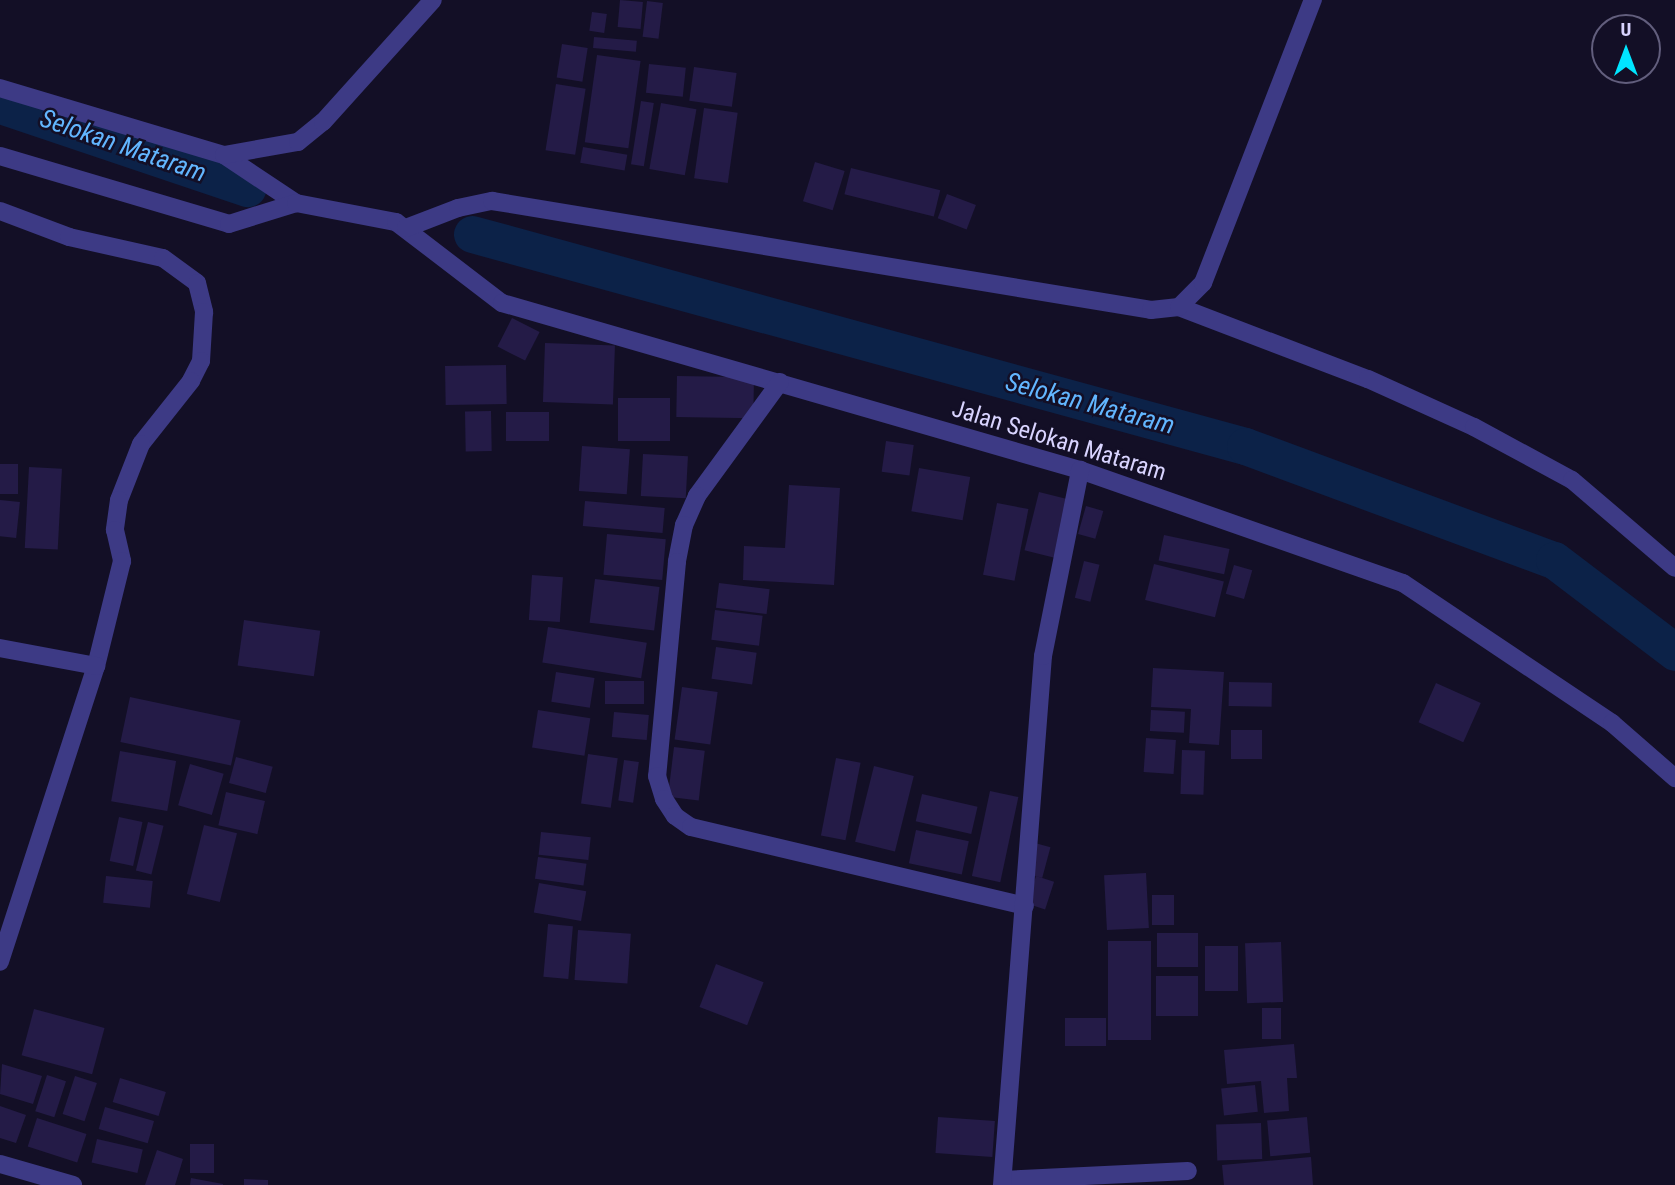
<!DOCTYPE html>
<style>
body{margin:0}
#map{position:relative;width:1675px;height:1185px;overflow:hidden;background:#130f26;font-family:"Roboto Condensed",sans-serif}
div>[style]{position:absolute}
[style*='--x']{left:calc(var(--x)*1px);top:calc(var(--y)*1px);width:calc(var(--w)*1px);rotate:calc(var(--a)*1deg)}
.canal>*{height:37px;margin:-18.5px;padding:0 18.5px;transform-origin:18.5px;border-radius:18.5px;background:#0c2248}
.building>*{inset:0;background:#241b47;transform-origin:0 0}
.lane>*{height:18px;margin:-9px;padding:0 9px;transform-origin:9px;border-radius:9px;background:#3d3a85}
.street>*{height:18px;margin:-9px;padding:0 9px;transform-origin:9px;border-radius:9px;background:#3d3a85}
span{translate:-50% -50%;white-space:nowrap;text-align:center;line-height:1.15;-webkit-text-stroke:5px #130f26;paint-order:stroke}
.street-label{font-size:24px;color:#d9d4ff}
.water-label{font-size:26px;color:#62b6ff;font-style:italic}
.north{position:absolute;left:1591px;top:14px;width:70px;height:70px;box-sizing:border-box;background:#130f26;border:2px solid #625e7d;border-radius:50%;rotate:0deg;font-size:19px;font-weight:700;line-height:28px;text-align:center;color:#d9d4ff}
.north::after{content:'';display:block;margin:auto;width:24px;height:32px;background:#00e5ff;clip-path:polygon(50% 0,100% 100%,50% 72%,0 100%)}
</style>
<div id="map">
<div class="canal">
<i style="--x:0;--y:105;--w:261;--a:18.6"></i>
<i style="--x:472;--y:234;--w:802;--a:15.34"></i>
<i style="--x:1245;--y:446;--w:329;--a:20.3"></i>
<i style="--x:1554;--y:560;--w:152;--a:37.2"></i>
</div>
<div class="building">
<i style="left:620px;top:0;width:23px;height:27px;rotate:5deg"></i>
<i style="left:647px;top:1px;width:16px;height:36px;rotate:7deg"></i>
<i style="left:592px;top:12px;width:15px;height:19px;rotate:8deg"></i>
<i style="left:594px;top:37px;width:43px;height:11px;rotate:5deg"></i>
<i style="left:562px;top:44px;width:26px;height:34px;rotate:9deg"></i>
<i style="left:597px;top:55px;width:44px;height:88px;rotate:8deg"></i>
<i style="left:649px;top:64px;width:37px;height:29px;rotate:6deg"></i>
<i style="left:694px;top:67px;width:43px;height:34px;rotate:8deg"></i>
<i style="left:556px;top:84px;width:30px;height:67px;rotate:9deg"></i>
<i style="left:641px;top:101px;width:13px;height:64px;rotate:9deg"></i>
<i style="left:661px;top:103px;width:36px;height:67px;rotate:10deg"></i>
<i style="left:704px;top:108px;width:34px;height:71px;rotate:8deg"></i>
<i style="left:583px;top:147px;width:45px;height:16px;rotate:10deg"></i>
<i style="left:815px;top:162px;width:31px;height:41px;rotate:17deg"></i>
<i style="left:851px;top:168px;width:92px;height:27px;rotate:14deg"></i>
<i style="left:947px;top:194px;width:31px;height:26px;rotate:21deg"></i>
<i style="left:512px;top:318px;width:31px;height:32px;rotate:27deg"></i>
<i style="left:545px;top:343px;width:70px;height:59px;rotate:2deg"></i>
<i style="left:506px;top:365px;width:39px;height:61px;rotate:89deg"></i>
<i style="left:677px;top:376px;width:77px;height:41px;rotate:1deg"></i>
<i style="left:618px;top:398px;width:52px;height:43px"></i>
<i style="left:491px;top:411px;width:40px;height:26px;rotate:89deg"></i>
<i style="left:506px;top:412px;width:43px;height:29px"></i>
<i style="left:886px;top:441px;width:28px;height:31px;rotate:8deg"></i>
<i style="left:582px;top:446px;width:48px;height:45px;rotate:4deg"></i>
<i style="left:643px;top:454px;width:45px;height:42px;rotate:3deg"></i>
<i style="left:0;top:464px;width:18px;height:30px"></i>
<i style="left:29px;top:467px;width:33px;height:81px;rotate:3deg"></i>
<i style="left:919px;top:468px;width:52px;height:44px;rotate:10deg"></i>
<i style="clip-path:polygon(789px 485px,840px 488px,834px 585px,743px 580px,744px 546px,785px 548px)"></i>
<i style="left:1039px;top:492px;width:33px;height:60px;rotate:14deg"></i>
<i style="left:0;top:500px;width:20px;height:36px;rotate:6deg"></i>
<i style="left:585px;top:501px;width:80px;height:25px;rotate:5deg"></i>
<i style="left:997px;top:503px;width:32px;height:73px;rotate:11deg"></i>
<i style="left:1086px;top:506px;width:18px;height:29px;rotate:16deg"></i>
<i style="left:607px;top:534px;width:59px;height:41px;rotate:5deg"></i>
<i style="left:1164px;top:535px;width:67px;height:26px;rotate:12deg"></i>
<i style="left:1084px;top:561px;width:16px;height:38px;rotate:14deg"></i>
<i style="left:1154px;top:564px;width:72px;height:37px;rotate:14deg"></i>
<i style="left:1234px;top:565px;width:19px;height:30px;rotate:16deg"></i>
<i style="left:532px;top:575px;width:31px;height:45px;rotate:4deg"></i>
<i style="left:595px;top:579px;width:65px;height:44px;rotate:7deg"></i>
<i style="left:719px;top:583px;width:51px;height:25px;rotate:7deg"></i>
<i style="left:715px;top:610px;width:48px;height:30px;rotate:7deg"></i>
<i style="left:244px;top:620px;width:77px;height:46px;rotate:8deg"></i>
<i style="left:548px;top:627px;width:100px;height:36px;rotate:9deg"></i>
<i style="left:716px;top:647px;width:41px;height:32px;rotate:8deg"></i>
<i style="clip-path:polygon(1153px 668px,1224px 672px,1219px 745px,1189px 743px,1191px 709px,1151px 707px)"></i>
<i style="left:556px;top:672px;width:39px;height:30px;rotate:9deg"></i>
<i style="left:605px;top:681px;width:39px;height:23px"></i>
<i style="left:1229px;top:682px;width:43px;height:24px;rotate:1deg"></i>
<i style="left:1436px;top:683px;width:49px;height:43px;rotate:24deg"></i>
<i style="left:682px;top:687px;width:36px;height:53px;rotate:8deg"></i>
<i style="left:130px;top:697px;width:113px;height:46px;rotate:12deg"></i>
<i style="left:538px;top:710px;width:53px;height:38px;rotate:9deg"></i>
<i style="left:1151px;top:710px;width:34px;height:21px;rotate:3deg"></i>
<i style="left:614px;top:712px;width:35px;height:25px;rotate:5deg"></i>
<i style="left:1231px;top:730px;width:31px;height:29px"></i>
<i style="left:1146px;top:738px;width:30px;height:34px;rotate:4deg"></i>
<i style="left:674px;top:747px;width:31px;height:50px;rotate:7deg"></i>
<i style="left:1182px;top:750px;width:23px;height:44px;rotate:2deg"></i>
<i style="left:120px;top:751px;width:57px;height:51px;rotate:10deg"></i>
<i style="left:588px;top:754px;width:30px;height:50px;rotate:8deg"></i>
<i style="left:236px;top:757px;width:38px;height:27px;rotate:15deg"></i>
<i style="left:836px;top:758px;width:25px;height:79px;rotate:11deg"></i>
<i style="left:624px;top:760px;width:15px;height:41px;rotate:8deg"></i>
<i style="left:190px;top:764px;width:35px;height:43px;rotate:16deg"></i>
<i style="left:874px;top:766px;width:41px;height:78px;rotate:14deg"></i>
<i style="left:990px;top:791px;width:29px;height:87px;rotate:12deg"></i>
<i style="left:226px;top:792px;width:40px;height:34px;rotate:13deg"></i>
<i style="left:922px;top:794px;width:57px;height:28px;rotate:13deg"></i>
<i style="left:119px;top:817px;width:24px;height:45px;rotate:12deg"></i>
<i style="left:148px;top:822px;width:16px;height:50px;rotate:14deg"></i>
<i style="left:204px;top:825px;width:34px;height:71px;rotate:14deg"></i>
<i style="left:916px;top:830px;width:54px;height:34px;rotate:12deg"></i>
<i style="left:541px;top:832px;width:50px;height:23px;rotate:6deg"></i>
<i style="left:1035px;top:843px;width:16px;height:32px;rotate:15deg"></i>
<i style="left:538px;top:857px;width:49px;height:22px;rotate:8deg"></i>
<i style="left:1146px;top:873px;width:55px;height:42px;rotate:87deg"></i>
<i style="left:106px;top:876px;width:47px;height:27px;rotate:6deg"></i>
<i style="left:1036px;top:876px;width:19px;height:29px;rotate:18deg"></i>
<i style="left:539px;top:883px;width:48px;height:30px;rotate:10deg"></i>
<i style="left:1152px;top:895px;width:22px;height:30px"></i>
<i style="left:548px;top:924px;width:25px;height:53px;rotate:5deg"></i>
<i style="left:578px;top:930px;width:53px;height:50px;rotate:4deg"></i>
<i style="left:1157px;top:933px;width:41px;height:34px"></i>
<i style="left:1108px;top:941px;width:43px;height:99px"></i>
<i style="left:1281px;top:942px;width:60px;height:36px;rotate:88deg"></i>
<i style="left:1205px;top:946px;width:33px;height:45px"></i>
<i style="left:716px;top:964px;width:51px;height:46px;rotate:21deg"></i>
<i style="left:1156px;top:976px;width:42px;height:40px"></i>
<i style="left:1262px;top:1008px;width:19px;height:31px"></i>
<i style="left:34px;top:1009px;width:73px;height:48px;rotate:15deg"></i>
<i style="left:1065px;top:1018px;width:41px;height:28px"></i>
<i style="clip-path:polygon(1294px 1044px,1297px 1078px,1287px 1078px,1289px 1111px,1264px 1113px,1261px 1081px,1227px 1084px,1224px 1050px)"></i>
<i style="clip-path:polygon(2px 1064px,42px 1076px,33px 1104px,0 1094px)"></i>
<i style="left:47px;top:1075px;width:20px;height:38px;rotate:18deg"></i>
<i style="left:75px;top:1076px;width:23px;height:40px;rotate:18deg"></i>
<i style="left:120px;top:1078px;width:48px;height:25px;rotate:17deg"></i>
<i style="left:1255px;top:1085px;width:27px;height:34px;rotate:84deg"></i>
<i style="clip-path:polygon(0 1106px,26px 1115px,16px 1143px,0 1138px)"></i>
<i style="left:105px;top:1107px;width:51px;height:23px;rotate:16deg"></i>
<i style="left:938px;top:1117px;width:57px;height:36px;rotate:4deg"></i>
<i style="left:1307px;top:1117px;width:36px;height:40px;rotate:85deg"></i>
<i style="left:37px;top:1118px;width:52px;height:30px;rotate:18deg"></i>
<i style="left:1261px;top:1123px;width:36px;height:45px;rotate:88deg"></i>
<i style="left:97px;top:1139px;width:47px;height:24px;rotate:13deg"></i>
<i style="left:190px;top:1144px;width:24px;height:29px"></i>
<i style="clip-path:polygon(157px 1150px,183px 1159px,175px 1185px,145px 1185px)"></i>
<i style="clip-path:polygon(1311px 1157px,1313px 1185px,1224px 1185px,1222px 1165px)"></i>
<i style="clip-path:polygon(191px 1178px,223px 1184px,223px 1185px,190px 1185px)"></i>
<i style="clip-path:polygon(244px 1179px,268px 1180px,268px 1185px,244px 1185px)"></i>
</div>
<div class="lane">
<i style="--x:1179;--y:307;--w:202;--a:20.9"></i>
<i style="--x:1368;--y:379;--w:116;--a:24.4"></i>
<i style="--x:1474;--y:427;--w:111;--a:28.4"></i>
<i style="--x:1572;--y:480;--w:135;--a:40.5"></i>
</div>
<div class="street">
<i style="--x:0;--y:88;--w:234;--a:16.7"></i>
<i style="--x:224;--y:155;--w:87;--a:33.7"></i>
<i style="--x:224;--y:155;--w:75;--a:-10"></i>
<i style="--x:298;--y:142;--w:32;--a:-39"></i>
<i style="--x:323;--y:122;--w:164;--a:-48"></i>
<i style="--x:0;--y:156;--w:239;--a:16.5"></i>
<i style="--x:229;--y:224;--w:70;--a:-17.4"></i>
<i style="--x:296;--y:203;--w:102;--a:10.8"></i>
<i style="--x:396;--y:222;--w:133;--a:37.4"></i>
<i style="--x:502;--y:303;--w:602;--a:16.12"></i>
<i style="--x:1080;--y:470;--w:342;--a:19.3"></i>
<i style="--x:1403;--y:583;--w:252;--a:33.8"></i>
<i style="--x:1612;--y:723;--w:84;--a:41.1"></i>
<i style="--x:0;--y:211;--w:74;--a:20.6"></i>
<i style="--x:69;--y:237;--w:96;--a:12.6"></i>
<i style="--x:163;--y:258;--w:42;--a:36.3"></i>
<i style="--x:197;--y:283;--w:30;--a:76"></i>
<i style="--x:204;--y:312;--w:49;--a:93.5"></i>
<i style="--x:201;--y:361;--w:22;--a:117"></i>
<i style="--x:191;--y:381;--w:80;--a:128.4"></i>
<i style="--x:141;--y:444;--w:60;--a:111.4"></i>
<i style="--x:119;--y:500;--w:30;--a:98"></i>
<i style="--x:115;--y:530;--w:32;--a:77"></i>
<i style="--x:122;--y:561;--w:108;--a:103.9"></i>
<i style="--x:96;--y:666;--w:311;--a:108"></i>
<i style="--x:406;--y:228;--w:56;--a:-21"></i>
<i style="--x:458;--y:208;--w:35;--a:-12"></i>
<i style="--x:492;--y:201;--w:668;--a:9.39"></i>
<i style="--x:1151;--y:310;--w:28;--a:-6"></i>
<i style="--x:1179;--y:307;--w:34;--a:-45"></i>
<i style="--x:1203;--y:283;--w:304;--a:-68.8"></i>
<i style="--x:780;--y:382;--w:141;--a:126.1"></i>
<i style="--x:697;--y:496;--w:32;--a:114"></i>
<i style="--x:684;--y:525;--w:38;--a:101"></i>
<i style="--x:677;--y:562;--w:215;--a:95.3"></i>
<i style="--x:657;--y:776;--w:24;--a:73"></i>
<i style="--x:664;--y:799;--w:20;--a:57"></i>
<i style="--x:675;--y:816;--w:19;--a:35"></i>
<i style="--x:691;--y:827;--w:343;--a:13.3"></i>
<i style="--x:0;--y:648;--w:98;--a:10.6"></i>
<i style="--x:0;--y:1164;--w:76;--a:16"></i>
<i style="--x:1003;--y:1180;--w:185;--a:-2.8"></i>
<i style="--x:1002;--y:1185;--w:531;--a:-85.57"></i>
<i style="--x:1043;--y:656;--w:190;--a:-78.7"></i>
</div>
<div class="street-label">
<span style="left:1059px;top:441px;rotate:17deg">Jalan Selokan Mataram</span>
</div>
<div class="water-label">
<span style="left:123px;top:146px;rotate:19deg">Selokan Mataram</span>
<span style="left:1090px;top:404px;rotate:15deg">Selokan Mataram</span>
</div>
<div class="north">U</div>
</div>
